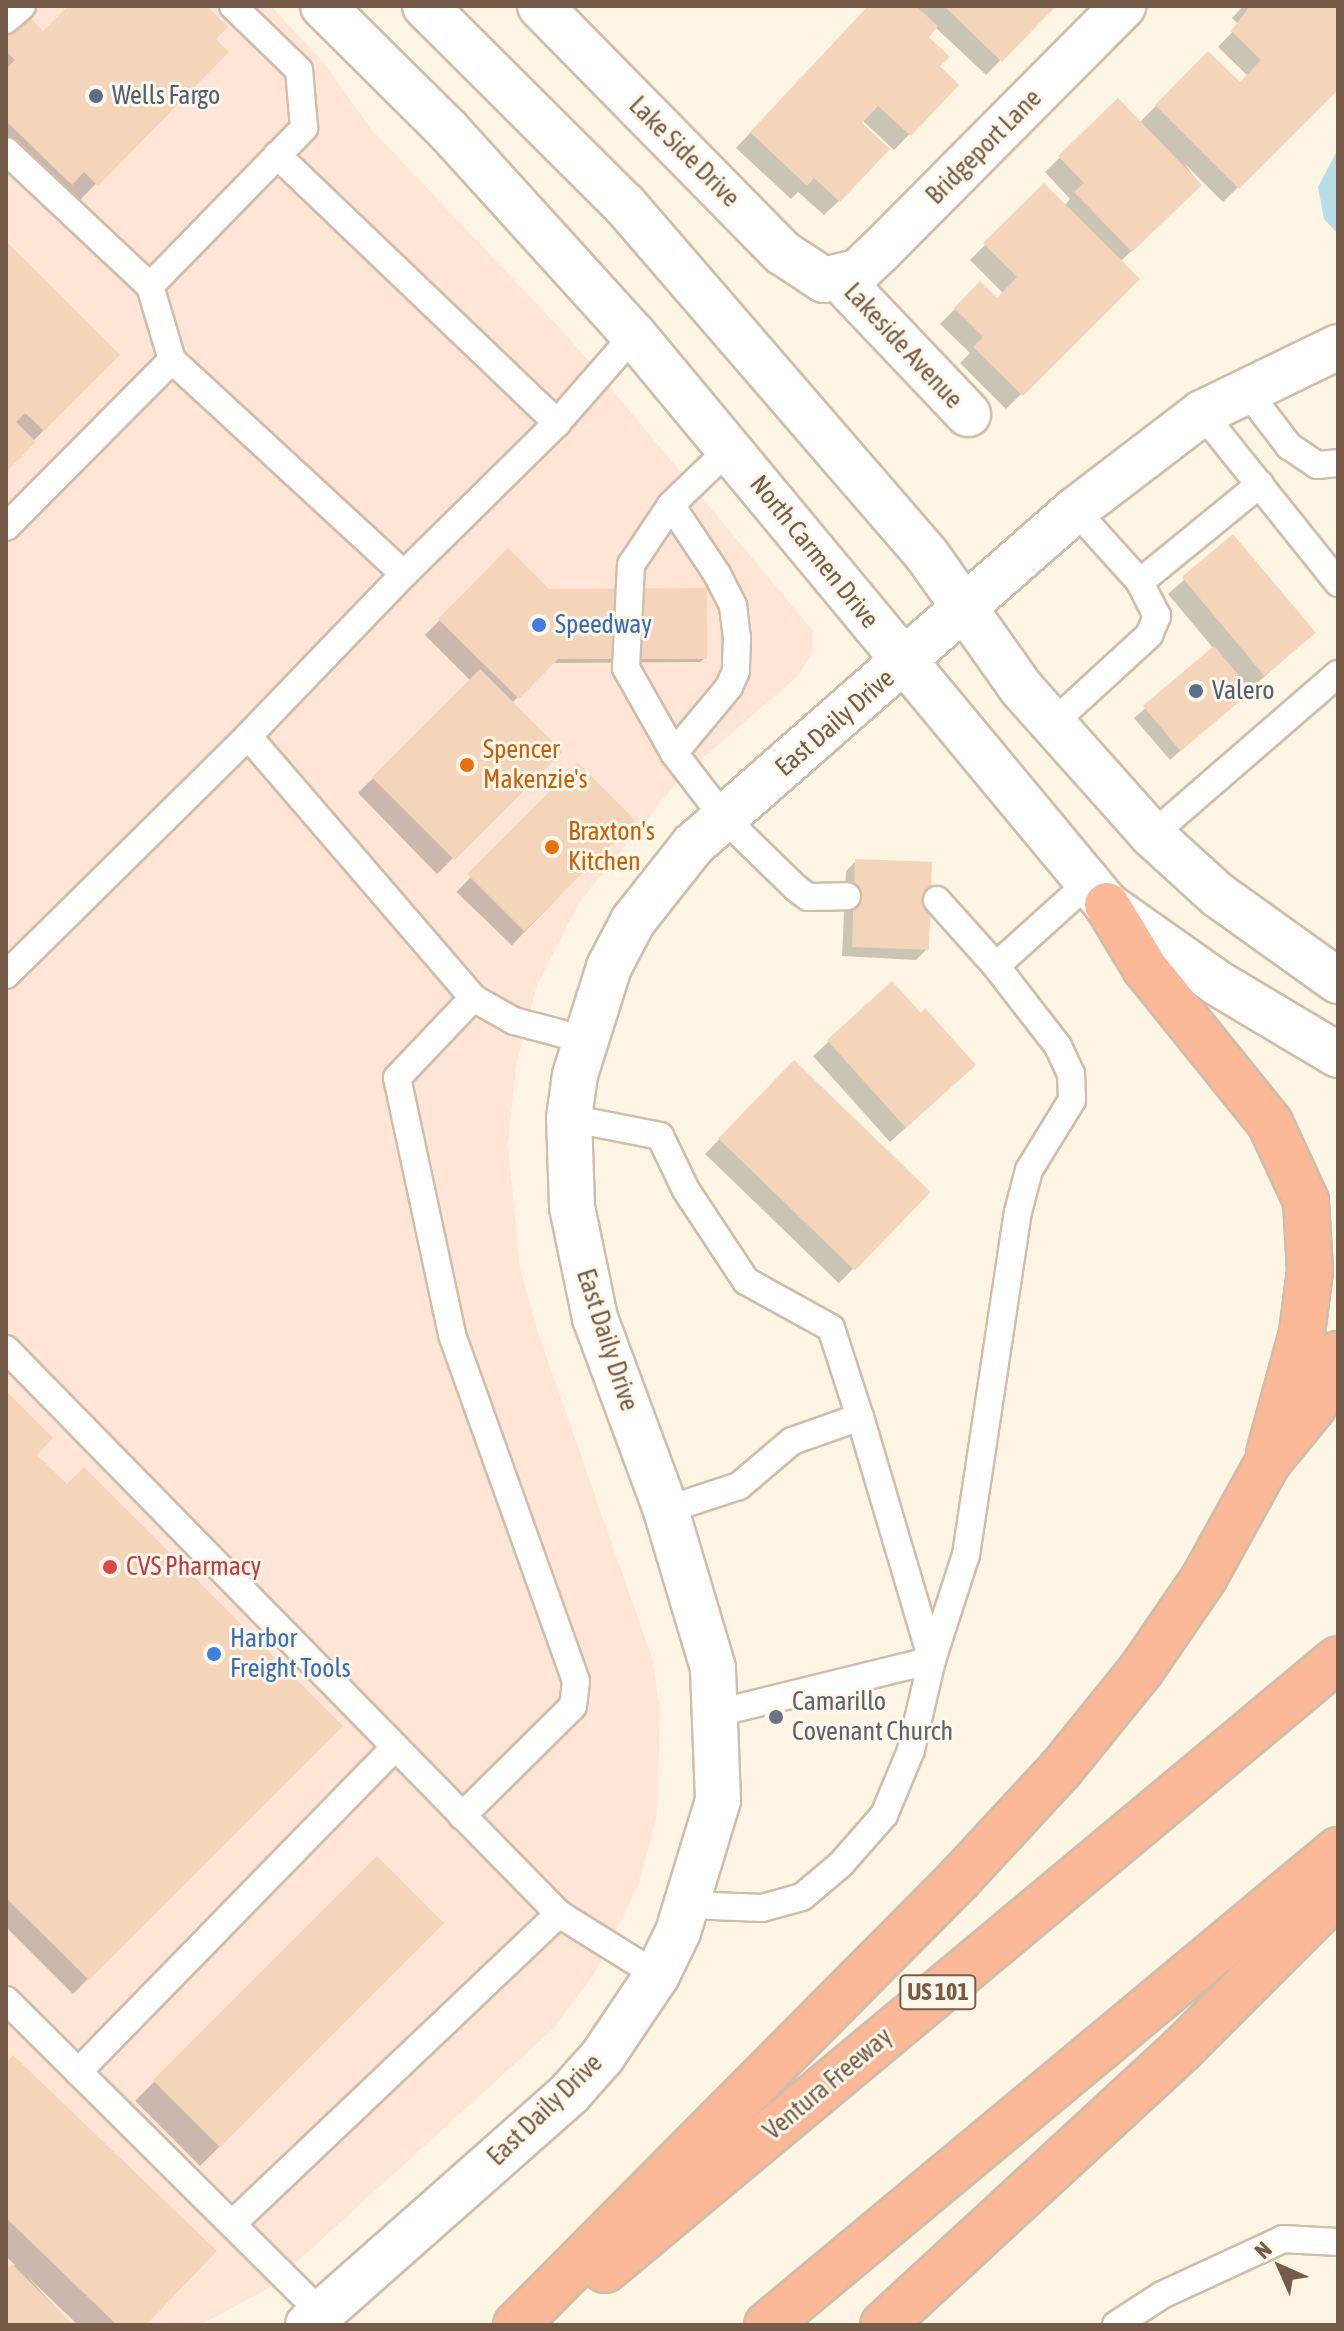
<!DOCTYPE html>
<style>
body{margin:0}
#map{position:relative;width:1344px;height:2331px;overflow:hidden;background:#fdf5e3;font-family:"Asap Condensed",sans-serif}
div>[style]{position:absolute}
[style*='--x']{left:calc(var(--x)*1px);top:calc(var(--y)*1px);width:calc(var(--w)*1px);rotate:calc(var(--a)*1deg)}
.commercial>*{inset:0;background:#fee5d6}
.water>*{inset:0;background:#b7dde8}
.shadow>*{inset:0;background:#0003;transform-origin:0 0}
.building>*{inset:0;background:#f4d5ba;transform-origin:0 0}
.roads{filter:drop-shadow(2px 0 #cfbda9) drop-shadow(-2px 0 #cfbda9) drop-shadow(0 2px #cfbda9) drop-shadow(0 -2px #cfbda9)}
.service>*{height:26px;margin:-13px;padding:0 13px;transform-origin:13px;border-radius:13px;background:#fff}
.minor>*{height:44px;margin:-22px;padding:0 22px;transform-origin:22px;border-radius:22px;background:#fff}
.secondary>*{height:44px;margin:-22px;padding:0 22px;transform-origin:22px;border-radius:22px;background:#fff}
.motorway>*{height:44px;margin:-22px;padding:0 22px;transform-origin:22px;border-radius:22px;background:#fab897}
.dots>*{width:22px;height:22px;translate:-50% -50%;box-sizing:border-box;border:4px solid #fff8ea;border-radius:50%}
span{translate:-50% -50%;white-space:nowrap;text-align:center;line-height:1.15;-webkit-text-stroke:6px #fff8ea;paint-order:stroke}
.shield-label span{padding:2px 6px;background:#fff8ea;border:2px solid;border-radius:6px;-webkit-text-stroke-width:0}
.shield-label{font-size:24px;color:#765c48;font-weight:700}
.service-label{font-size:26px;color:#4e5e75}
.left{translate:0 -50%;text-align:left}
.street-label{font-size:26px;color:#765c48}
.shop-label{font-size:26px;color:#366cbe}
.food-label{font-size:26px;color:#c56008}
.health-label{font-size:26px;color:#be3a42}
.worship-label{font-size:26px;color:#5b616d}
.frame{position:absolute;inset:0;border:8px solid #765c48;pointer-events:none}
.north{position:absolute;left:1240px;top:2227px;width:80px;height:80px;-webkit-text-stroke:6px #fff8ea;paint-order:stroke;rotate:315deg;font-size:22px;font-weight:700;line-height:32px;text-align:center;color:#765c48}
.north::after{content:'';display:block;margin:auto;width:28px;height:36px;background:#765c48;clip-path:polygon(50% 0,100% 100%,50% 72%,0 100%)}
</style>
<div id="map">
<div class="commercial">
<i style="clip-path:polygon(6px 6px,271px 6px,324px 63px,371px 129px,569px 338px,813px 631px,812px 654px,799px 675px,682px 776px,580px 901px,537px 985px,516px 1066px,508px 1145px,520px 1268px,538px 1333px,652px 1658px,660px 1710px,657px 1815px,639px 1884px,596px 1971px,553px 2029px,267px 2289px,200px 2325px,6px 2325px)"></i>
</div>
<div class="water">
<i style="clip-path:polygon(1338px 149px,1338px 234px,1324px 219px,1318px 187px)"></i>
</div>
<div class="shadow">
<i style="clip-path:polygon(70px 6px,204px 6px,213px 39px,226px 52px,77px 203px,6px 159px,6px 36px,43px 34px)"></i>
<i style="clip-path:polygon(870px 6px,1053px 6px,986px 75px,935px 27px,926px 37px,937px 66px,957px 85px,894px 150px,862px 120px,839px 201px,824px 215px,798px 192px,791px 199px,736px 148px)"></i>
<i style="clip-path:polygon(1243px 6px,1338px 6px,1338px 88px,1223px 202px,1184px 163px,1200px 185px,1120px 262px,1137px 279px,1006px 409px,960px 363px,970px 353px,940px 324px,980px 284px,997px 301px,1004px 294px,970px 260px,1044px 186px,1064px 206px,1070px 199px,1045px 172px,1118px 101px,1139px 123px,1208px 53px,1240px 85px,1248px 76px,1218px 47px,1239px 25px,1232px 18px)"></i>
<i style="clip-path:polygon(6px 244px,117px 355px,6px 469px)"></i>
<i style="clip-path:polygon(1233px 537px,1298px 647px,1170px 760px,1134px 718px,1214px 649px,1168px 594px)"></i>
<i style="clip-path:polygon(508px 551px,548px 591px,705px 658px,700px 662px,551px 663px,512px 703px,560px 752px,437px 874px,358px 793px,471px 681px,425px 635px)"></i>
<i style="left:578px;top:766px;width:77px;height:175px;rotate:44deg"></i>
<i style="clip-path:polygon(856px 861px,926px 950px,916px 960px,842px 956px,846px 871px)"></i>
<i style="clip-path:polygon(892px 984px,958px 1080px,890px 1142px,813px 1056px)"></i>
<i style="left:794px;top:1062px;width:186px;height:128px;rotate:44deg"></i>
<i style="clip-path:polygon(6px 1393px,34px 1455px,340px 1726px,73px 1994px,6px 1927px)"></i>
<i style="left:377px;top:1859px;width:92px;height:342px;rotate:45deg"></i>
<i style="clip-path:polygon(6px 2065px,143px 2325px,78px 2325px,28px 2277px,71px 2325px,6px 2325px,6px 2273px,15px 2265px,6px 2256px)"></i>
</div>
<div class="building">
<i style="clip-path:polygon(68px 6px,207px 6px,228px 27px,216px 39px,229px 52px,98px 186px,84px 172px,72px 185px,6px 121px,6px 69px,15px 60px,6px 51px,6px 34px,26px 14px,43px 31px)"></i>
<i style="clip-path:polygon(868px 6px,916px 6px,938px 26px,929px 37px,950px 57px,940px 66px,959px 85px,911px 136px,878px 106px,862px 123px,890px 149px,840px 202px,814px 178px,807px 186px,750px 132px)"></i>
<i style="clip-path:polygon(944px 6px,1056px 6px,1002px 62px)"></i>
<i style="clip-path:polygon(1250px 6px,1338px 6px,1338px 90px,1239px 189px,1155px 105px,1208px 51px,1240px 82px,1261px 60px,1231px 31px)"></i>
<i style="clip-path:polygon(1118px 98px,1202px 185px,1132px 252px,1074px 192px,1084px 183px,1058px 156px)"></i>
<i style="clip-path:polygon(1044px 183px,1140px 279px,1023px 396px,973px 347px,983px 337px,954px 308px,980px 281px,997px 298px,1017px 277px,983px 243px)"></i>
<i style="clip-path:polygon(6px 241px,120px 355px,44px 431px,25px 413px,16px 422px,36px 442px,6px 472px)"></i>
<i style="left:1233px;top:534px;width:129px;height:67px;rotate:50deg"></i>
<i style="clip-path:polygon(508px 548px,549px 589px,707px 588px,707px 659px,558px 659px,519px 699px,438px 619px)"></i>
<i style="left:1214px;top:646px;width:59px;height:93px;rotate:50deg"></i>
<i style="left:480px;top:669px;width:117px;height:153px;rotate:45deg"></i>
<i style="left:578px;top:763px;width:81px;height:157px;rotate:45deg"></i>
<i style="left:855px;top:859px;width:77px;height:88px;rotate:2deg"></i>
<i style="clip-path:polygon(892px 981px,921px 1013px,925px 1008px,976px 1065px,906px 1128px,827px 1040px)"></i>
<i style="left:794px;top:1060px;width:190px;height:109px;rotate:44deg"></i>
<i style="clip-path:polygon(6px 1391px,53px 1438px,37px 1455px,67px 1484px,84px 1467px,343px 1726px,89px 1980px,6px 1898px)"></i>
<i style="left:377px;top:1856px;width:95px;height:317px;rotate:45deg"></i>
<i style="clip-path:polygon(13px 2055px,217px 2251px,146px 2325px,117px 2325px,6px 2218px,6px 2063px)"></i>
<i style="clip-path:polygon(12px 2264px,73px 2325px,6px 2325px,6px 2271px)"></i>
</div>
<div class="roads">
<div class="service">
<i style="--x:6;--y:20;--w:21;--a:-41"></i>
<i style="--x:6;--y:151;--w:197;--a:43.2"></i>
<i style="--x:150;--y:286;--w:77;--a:73.4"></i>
<i style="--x:172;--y:360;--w:235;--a:134.8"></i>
<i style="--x:277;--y:155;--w:388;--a:43.7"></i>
<i style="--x:150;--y:286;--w:221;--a:-45.7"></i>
<i style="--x:304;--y:128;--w:58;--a:-94.9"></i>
<i style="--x:299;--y:70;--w:92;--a:-135.9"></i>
<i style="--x:172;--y:360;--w:316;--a:42.7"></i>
<i style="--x:404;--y:574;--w:225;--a:133.9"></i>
<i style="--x:248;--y:736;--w:345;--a:49.3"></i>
<i style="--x:1246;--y:390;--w:71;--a:52.5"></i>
<i style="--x:1289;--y:446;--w:34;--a:34"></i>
<i style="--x:1317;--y:465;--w:21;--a:-5"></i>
<i style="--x:1202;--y:413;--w:218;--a:51.3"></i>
<i style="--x:731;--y:447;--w:83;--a:136"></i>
<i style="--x:671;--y:505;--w:83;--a:56.3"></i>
<i style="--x:717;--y:574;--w:36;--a:63"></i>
<i style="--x:733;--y:606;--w:31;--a:83"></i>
<i style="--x:737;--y:637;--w:34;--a:92"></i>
<i style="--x:736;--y:671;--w:17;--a:114"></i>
<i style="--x:729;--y:687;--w:86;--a:129.8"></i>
<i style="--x:674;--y:753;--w:82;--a:52.4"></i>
<i style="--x:724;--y:818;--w:100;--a:44.2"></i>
<i style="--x:796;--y:888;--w:15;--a:37"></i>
<i style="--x:808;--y:897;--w:39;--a:-1"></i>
<i style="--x:671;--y:505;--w:72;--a:123.7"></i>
<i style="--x:631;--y:565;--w:103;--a:92.8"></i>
<i style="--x:626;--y:668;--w:98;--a:60.5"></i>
<i style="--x:1075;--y:510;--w:97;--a:47.9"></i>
<i style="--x:1140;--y:582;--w:155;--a:-39.2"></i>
<i style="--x:404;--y:574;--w:215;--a:-44.6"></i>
<i style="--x:557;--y:423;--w:117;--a:-48.8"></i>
<i style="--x:1052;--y:724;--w:132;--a:-42.5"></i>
<i style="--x:1149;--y:635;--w:21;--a:-67"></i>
<i style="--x:1157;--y:616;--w:38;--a:-117"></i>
<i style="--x:1152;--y:835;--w:246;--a:-40.9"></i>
<i style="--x:937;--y:900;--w:89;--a:48.2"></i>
<i style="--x:6;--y:975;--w:340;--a:-44.6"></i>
<i style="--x:569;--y:1118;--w:93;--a:11.2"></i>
<i style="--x:660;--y:1136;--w:60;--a:64.3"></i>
<i style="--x:686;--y:1190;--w:109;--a:56.6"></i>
<i style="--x:746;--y:1281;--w:97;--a:28.9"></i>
<i style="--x:831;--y:1328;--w:94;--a:72"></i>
<i style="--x:860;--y:1417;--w:72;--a:160.6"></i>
<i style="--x:792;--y:1441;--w:70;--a:139.7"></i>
<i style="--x:739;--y:1486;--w:77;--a:161.8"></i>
<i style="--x:6;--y:1349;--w:791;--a:45.61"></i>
<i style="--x:559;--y:1914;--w:115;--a:31.9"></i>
<i style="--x:717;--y:1713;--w:221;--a:-13.8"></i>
<i style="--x:932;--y:1660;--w:253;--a:-106.5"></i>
<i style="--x:462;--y:1816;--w:156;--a:-44.7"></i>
<i style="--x:573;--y:1706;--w:25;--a:-83"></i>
<i style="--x:576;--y:1681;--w:368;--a:-109.7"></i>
<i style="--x:452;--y:1334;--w:262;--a:-102.1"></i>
<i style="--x:397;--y:1078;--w:110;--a:-46.5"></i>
<i style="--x:473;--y:998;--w:47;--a:29.3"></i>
<i style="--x:514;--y:1021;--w:74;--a:14.8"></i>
<i style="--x:688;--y:1905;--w:74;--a:2.3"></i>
<i style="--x:762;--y:1908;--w:41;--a:-15.4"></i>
<i style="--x:802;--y:1897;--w:51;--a:-40.2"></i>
<i style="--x:841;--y:1864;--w:65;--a:-48.7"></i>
<i style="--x:884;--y:1815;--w:70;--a:-67.4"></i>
<i style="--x:911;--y:1750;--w:92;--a:-76.9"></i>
<i style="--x:932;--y:1660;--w:110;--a:-72.1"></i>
<i style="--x:966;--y:1555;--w:347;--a:-81.4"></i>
<i style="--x:1018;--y:1212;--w:43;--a:-75.3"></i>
<i style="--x:1029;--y:1170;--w:82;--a:-58.4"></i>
<i style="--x:1072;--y:1100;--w:26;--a:-92"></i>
<i style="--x:1071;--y:1074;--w:31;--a:-115"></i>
<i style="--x:1058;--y:1046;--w:101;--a:-127.8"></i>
<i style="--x:996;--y:966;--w:124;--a:-42.1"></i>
<i style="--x:6;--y:2000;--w:444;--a:44.8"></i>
<i style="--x:78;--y:2072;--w:454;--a:-45.7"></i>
<i style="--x:232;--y:2224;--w:451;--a:-43.5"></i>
<i style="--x:1116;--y:2325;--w:55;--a:-33.1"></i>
<i style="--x:1162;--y:2295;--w:133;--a:-24.8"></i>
<i style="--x:1283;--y:2239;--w:55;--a:3.1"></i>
</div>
<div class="minor">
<i style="--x:540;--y:6;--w:346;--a:45.5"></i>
<i style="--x:783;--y:253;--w:49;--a:33.4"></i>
<i style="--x:824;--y:280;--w:36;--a:-14"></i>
<i style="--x:859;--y:271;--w:30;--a:-44"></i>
<i style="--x:881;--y:250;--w:344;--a:-45.2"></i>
<i style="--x:838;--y:277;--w:189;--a:46.5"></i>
</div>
<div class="secondary">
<i style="--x:323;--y:6;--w:175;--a:44.8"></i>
<i style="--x:447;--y:129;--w:278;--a:47.8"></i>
<i style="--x:634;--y:335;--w:741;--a:50.31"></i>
<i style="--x:1107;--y:905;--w:137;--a:35.2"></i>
<i style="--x:1219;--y:984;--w:139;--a:30.8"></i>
<i style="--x:425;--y:6;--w:281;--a:44.9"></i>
<i style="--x:624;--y:204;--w:464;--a:49.2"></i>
<i style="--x:927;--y:555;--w:164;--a:54.7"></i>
<i style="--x:1022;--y:689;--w:195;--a:48.3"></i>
<i style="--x:1152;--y:835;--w:89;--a:42.3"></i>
<i style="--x:1218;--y:895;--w:148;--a:35.6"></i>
<i style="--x:308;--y:2325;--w:349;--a:-41.5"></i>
<i style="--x:569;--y:2094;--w:50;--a:-48.3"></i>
<i style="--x:602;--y:2057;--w:99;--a:-56.1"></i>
<i style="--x:657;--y:1975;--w:48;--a:-64"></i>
<i style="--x:678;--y:1932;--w:138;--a:-73.1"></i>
<i style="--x:718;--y:1800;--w:132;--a:-92.2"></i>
<i style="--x:713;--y:1668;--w:165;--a:-106.6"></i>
<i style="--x:666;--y:1510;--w:205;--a:-110.3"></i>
<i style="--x:595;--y:1318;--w:113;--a:-101.7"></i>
<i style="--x:572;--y:1207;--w:89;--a:-91.9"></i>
<i style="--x:569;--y:1118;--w:43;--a:-82.1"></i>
<i style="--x:575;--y:1075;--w:113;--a:-72.5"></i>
<i style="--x:609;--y:967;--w:52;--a:-62.4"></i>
<i style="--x:633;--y:921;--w:97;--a:-51.7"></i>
<i style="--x:693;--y:845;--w:508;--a:-41.25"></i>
<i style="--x:1075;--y:510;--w:160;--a:-37.4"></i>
<i style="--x:1202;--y:413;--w:151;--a:-25.9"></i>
</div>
<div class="motorway">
<i style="--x:1107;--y:905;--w:74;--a:58.9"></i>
<i style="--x:1145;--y:968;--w:199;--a:51.1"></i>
<i style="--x:1270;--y:1123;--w:86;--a:65.2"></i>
<i style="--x:1306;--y:1201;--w:70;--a:86.7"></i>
<i style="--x:1310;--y:1271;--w:63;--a:97.4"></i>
<i style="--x:1302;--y:1333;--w:125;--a:105.3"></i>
<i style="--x:605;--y:2270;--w:954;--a:-39.81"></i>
<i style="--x:516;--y:2325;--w:629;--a:-45.19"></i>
<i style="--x:959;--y:1879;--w:149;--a:-47.2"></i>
<i style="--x:1060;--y:1770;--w:129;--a:-51"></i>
<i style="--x:1141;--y:1670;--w:112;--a:-55.6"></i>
<i style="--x:1204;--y:1578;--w:132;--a:-61.1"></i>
<i style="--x:1268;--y:1462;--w:71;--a:-50.7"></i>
<i style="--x:1313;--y:1407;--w:59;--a:-64.7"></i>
<i style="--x:767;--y:2325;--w:743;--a:-39.76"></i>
<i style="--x:883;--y:2325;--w:407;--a:-42.7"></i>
<i style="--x:1182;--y:2049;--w:221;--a:-45"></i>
</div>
</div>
<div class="dots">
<i style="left:96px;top:96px;background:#5c6f8a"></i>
<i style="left:539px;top:625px;background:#3f7fe0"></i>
<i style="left:1196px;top:691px;background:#5c6f8a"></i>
<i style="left:467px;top:765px;background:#e8710a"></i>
<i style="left:552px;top:847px;background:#e8710a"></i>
<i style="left:110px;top:1567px;background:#e0444e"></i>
<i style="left:214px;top:1654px;background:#3f7fe0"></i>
<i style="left:776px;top:1717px;background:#6b7280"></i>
</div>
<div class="shield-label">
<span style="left:938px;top:1992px">US 101</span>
</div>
<div class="service-label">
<span class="left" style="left:112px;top:96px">Wells Fargo</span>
<span class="left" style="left:1212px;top:691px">Valero</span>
</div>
<div class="street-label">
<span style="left:984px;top:147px;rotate:-45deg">Bridgeport Lane</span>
<span style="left:684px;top:152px;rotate:45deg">Lake Side Drive</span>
<span style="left:903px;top:346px;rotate:47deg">Lakeside Avenue</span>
<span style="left:814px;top:552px;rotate:51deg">North Carmen Drive</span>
<span style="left:835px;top:723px;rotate:-41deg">East Daily Drive</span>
<span style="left:607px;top:1340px;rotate:72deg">East Daily Drive</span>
<span style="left:828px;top:2084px;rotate:-40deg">Ventura Freeway</span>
<span style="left:545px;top:2110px;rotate:-44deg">East Daily Drive</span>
</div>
<div class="shop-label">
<span class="left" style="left:555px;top:625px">Speedway</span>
<span class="left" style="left:230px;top:1654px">Harbor<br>Freight Tools</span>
</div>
<div class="food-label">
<span class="left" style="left:483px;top:765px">Spencer<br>Makenzie's</span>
<span class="left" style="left:568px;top:847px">Braxton's<br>Kitchen</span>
</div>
<div class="health-label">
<span class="left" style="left:126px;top:1567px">CVS Pharmacy</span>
</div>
<div class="worship-label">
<span class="left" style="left:792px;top:1717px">Camarillo<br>Covenant Church</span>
</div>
<div class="frame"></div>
<div class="north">N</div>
</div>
